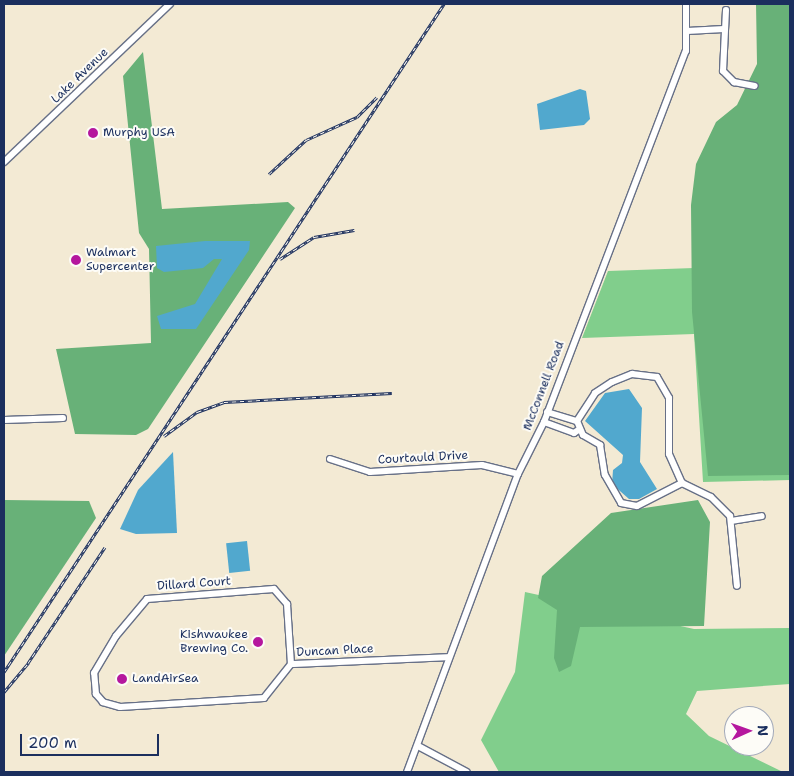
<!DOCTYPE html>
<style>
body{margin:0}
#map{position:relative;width:794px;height:776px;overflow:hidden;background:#f3ead4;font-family:"Shantell Sans",sans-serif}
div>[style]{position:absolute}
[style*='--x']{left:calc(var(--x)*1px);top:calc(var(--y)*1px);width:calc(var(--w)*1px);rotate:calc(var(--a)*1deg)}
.green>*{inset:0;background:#81ce8c}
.forest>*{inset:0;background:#68b178}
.water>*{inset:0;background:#51a8ce;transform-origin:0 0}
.roads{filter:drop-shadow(1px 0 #677087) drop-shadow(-1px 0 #677087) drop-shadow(0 1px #677087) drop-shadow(0 -1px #677087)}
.minor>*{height:6px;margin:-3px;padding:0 3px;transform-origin:3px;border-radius:3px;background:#fff}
.rail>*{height:3px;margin-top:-1.5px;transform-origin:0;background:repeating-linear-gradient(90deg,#fdfcf7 0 4px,#1b2f5e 0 8px);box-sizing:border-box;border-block:1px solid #1b2f5e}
.dots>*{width:14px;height:14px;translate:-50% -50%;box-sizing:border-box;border:2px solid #fdfcf7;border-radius:50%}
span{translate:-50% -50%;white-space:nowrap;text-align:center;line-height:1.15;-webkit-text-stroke:4px #fdfcf7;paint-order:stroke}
.street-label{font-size:12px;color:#1b2f5e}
.poi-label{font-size:12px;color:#1b2f5e}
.left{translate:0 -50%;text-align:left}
.right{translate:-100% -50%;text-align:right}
.frame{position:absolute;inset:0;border:5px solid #1b2f5e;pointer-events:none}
.north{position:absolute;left:724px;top:706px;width:50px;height:50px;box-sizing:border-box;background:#fdfcf7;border:1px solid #a3aaba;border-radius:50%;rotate:88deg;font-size:14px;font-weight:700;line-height:20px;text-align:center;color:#1b2f5e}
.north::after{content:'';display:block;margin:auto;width:18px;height:22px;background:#b5179e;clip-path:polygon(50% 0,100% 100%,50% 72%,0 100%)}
.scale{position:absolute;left:20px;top:734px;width:139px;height:22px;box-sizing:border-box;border:2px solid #1b2f5e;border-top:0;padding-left:6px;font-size:15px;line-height:18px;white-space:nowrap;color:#1b2f5e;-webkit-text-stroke:4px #fdfcf7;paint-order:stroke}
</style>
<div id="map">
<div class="green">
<i style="clip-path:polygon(790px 205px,790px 480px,703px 482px,694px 334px,582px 338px,608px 271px,694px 268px)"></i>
<i style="clip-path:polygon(525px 592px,694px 629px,790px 628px,790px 684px,697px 691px,686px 714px,709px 736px,783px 772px,499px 772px,481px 740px,515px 672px)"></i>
</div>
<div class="forest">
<i style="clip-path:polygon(756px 4px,790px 4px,790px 475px,708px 476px,692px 312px,691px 205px,696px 164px,716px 122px,737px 105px,757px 64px)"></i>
<i style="clip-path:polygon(143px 52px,162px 209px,288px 202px,295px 208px,148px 429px,136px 435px,75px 434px,56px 349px,151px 343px,149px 249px,139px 233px,123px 76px)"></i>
<i style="clip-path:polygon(4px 500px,89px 501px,96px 518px,4px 656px)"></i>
<i style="clip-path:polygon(698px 500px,710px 522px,704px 626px,580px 627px,571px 666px,559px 672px,554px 658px,557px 610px,538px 598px,542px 576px,611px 513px)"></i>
</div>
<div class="water">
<i style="clip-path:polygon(580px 89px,586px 91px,590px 119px,584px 125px,540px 130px,537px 104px)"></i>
<i style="clip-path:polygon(205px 241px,250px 241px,249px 250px,196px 329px,161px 329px,157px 316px,195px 304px,222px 259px,214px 259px,203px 268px,164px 272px,157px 268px,156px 246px)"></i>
<i style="clip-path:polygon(629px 389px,642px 408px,640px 462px,657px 489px,639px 499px,629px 499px,612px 484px,613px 470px,622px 463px,623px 455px,585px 421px,605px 393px)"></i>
<i style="clip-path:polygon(173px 452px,177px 533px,136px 534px,120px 529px,138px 490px)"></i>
<i style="left:247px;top:541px;width:30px;height:21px;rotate:84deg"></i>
</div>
<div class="roads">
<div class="minor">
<i style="--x:726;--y:10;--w:61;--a:92.8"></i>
<i style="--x:723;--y:71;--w:16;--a:45"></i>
<i style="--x:734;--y:82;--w:21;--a:11"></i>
<i style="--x:687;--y:31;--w:37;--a:-3"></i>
<i style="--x:4;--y:162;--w:229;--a:-43.6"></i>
<i style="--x:547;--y:412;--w:31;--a:17"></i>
<i style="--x:4;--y:420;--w:59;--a:-1.9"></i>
<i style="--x:577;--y:421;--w:33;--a:-57"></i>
<i style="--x:595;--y:393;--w:20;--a:-33"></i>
<i style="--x:612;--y:382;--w:22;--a:-22"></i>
<i style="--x:632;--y:374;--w:25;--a:7"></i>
<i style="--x:657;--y:377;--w:24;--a:60"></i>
<i style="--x:669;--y:398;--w:56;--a:90"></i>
<i style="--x:669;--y:454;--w:32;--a:66"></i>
<i style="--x:682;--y:483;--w:32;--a:26"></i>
<i style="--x:711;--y:497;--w:27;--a:45"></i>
<i style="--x:730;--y:516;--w:70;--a:84.3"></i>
<i style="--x:577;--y:421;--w:15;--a:67"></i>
<i style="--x:583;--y:435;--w:20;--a:30"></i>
<i style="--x:600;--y:445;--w:30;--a:81"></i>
<i style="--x:605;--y:475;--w:32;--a:60"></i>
<i style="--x:621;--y:503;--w:16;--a:11"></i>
<i style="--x:637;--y:506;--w:51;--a:-27.1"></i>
<i style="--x:544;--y:422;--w:32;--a:20"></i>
<i style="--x:574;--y:433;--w:7;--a:-34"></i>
<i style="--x:330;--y:459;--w:42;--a:18"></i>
<i style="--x:370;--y:472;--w:112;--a:-3.6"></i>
<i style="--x:482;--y:465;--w:37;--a:14"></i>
<i style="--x:731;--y:521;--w:31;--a:-9"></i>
<i style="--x:274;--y:589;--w:20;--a:49"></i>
<i style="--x:287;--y:604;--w:60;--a:86.2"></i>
<i style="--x:291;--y:664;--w:43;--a:128.5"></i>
<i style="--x:264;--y:698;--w:144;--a:176.4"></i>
<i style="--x:120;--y:707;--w:18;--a:-164"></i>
<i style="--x:103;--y:702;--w:11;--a:-131"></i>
<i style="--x:96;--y:694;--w:21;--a:-95"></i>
<i style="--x:94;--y:673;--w:43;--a:-59.3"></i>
<i style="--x:116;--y:636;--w:48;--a:-50"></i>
<i style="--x:147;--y:599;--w:127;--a:-4.5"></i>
<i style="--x:291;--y:664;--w:158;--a:-2.5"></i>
<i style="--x:418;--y:746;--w:55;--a:28"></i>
<i style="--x:407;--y:772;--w:318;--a:-69.6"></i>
<i style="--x:518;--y:474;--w:58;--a:-63.4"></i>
<i style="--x:544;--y:422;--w:397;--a:-69.1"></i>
<i style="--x:686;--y:51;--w:47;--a:-90"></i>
</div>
</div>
<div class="rail">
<i style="--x:269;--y:174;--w:50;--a:-42.6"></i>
<i style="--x:306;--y:140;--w:56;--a:-24.3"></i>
<i style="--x:357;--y:117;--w:28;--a:-45"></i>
<i style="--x:280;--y:259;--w:40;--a:-32.9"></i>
<i style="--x:314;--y:237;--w:41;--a:-9.9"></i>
<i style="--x:164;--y:436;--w:41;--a:-36"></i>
<i style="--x:197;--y:412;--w:29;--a:-20"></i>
<i style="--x:224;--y:402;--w:168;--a:-3.1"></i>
<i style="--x:4;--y:672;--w:800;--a:-56.63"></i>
<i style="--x:4;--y:692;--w:38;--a:-50"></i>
<i style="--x:28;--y:663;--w:139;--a:-56.4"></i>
</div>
<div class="dots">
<i style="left:93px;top:133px;background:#b5179e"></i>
<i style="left:76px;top:260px;background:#b5179e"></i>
<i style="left:258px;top:642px;background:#b5179e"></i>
<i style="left:122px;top:679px;background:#b5179e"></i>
</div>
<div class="street-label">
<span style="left:80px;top:76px;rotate:-44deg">Lake Avenue</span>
<span style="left:544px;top:386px;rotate:-69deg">McConnell Road</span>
<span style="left:423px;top:458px;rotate:-3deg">Courtauld Drive</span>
<span style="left:194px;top:584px;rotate:-4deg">Dillard Court</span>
<span style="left:335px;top:651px;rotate:-3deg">Duncan Place</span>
</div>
<div class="poi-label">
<span class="left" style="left:103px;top:133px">Murphy USA</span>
<span class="left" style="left:86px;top:260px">Walmart<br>Supercenter</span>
<span class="right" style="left:248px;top:642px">Kishwaukee<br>Brewing Co.</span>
<span class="left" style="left:132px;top:679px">LandAirSea</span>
</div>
<div class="frame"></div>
<div class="north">N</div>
<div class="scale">200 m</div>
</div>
